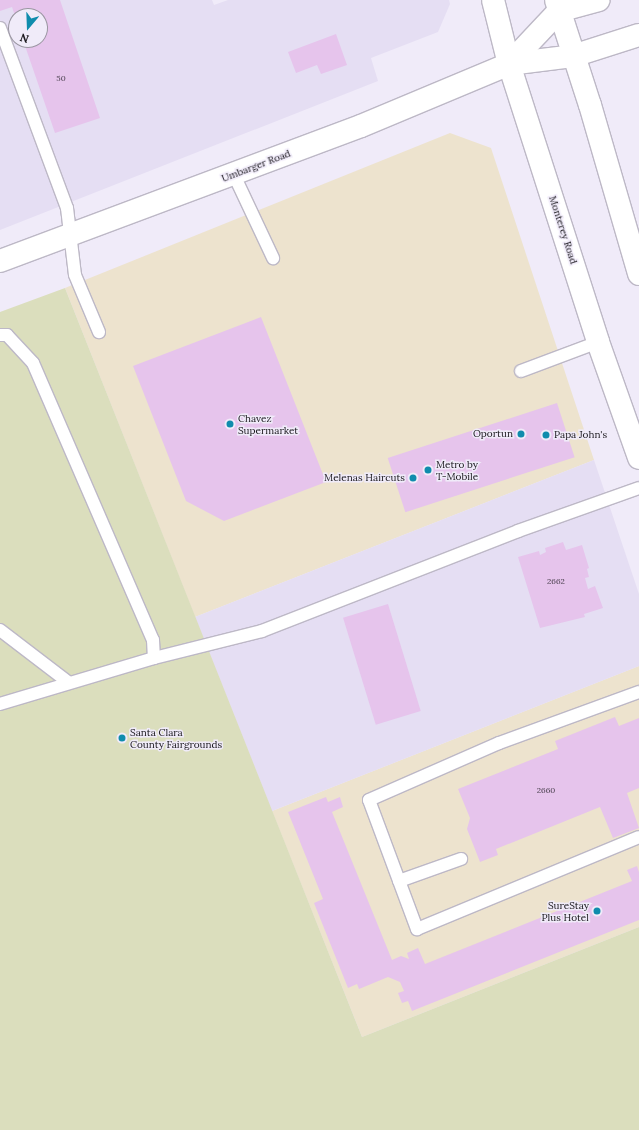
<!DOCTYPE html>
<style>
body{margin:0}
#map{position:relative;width:639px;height:1130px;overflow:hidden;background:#f0ebf9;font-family:Lora,serif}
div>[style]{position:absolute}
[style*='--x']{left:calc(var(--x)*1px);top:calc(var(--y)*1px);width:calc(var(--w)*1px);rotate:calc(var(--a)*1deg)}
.commercial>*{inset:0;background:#ede3ce}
.built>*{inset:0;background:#e5def3}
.green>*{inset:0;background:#dbdebd}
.building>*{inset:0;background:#e6c4ec;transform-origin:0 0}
.roads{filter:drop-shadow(1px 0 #bdb8c6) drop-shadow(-1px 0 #bdb8c6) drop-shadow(0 1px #bdb8c6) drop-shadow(0 -1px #bdb8c6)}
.service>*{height:12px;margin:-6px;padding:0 6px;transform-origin:6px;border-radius:6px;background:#fff}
.minor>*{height:22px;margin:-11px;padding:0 11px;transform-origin:11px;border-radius:11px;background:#fff}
.tertiary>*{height:22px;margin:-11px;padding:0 11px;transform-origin:11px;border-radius:11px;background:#fff}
.primary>*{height:22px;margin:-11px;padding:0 11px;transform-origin:11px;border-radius:11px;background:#fff}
.dots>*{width:11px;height:11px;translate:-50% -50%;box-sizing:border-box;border:2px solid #f0ebf9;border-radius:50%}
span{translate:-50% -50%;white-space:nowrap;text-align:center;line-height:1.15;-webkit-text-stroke:3px #f0ebf9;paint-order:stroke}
.number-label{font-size:8px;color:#4c4250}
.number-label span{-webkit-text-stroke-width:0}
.street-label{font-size:10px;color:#19171c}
.poi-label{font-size:10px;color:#19171c}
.left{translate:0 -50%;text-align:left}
.right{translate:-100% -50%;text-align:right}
.north{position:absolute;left:8px;top:8px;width:40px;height:40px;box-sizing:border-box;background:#f0ebf9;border:1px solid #9a96a1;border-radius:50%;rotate:199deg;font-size:11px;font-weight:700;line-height:16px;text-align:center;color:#19171c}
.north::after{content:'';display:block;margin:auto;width:14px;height:18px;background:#0f8cad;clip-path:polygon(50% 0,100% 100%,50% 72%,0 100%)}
</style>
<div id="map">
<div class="commercial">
<i style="clip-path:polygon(450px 133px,491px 148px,594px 460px,195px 617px,65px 288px)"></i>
<i style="clip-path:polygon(639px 666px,639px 927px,362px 1037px,272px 811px)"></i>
</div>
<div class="built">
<i style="clip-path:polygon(evenodd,0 0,212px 0,214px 5px,228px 0,449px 0,450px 4px,438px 32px,371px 58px,378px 81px,0 230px,0 0,16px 16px,40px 16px,40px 40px,16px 40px,16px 16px)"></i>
<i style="clip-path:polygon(594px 460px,639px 594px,639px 666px,272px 811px,195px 617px)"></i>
</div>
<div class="green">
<i style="clip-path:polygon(65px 288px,362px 1037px,639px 927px,639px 1130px,0 1130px,0 312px)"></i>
</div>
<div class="building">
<i style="clip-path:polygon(0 0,60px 0,100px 118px,55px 133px,23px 40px,40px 40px,40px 16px,15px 16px,12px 7px,0 11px)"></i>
<i style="clip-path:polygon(336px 34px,347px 65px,321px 74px,317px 65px,296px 73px,288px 52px)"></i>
<i style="clip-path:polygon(261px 317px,326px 482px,224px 521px,186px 501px,133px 366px)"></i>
<i style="left:557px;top:403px;width:57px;height:178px;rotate:72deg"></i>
<i style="clip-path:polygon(563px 542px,566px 550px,582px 545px,589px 568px,587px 569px,589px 577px,585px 578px,588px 589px,595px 586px,603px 608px,584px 614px,585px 617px,540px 628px,518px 557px,539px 551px,540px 555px,546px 552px,545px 548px)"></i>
<i style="left:388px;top:604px;width:112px;height:47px;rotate:73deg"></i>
<i style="clip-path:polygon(615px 717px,619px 726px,639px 718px,639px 788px,627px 793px,639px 828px,613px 838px,600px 807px,496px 849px,498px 855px,480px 862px,467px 829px,470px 818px,458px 789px,558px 749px,555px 741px)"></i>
<i style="clip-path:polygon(326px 797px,328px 802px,340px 797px,343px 807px,332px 812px,392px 960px,401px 956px,409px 959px,407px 953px,418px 948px,425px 964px,632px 881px,627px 870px,637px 866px,639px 872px,639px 920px,412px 1011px,408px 1001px,402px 1003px,398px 993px,404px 991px,400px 982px,388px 977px,359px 989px,357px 984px,348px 988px,314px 903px,323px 899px,288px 812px)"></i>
</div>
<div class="roads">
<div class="service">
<i style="--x:0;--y:28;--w:192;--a:69.6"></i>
<i style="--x:67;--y:208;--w:67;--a:83.2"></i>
<i style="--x:75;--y:275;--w:62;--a:67.2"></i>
<i style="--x:234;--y:175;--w:92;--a:64.8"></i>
<i style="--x:0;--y:335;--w:7;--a:0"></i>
<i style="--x:7;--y:335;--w:38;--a:47"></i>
<i style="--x:33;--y:363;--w:302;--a:66.6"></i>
<i style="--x:153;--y:640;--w:18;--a:87"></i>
<i style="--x:154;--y:658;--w:161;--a:163.4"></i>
<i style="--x:521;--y:371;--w:82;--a:-20.6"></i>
<i style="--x:0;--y:630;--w:86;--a:37.4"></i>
<i style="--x:154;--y:658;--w:111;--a:-14"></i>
<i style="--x:262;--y:631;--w:275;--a:-21.3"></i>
<i style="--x:518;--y:531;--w:128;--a:-19.6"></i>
<i style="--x:639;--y:692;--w:149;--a:160"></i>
<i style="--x:499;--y:743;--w:142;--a:156.3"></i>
<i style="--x:369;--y:800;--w:138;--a:69.6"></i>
<i style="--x:417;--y:929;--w:240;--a:-22.5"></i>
<i style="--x:399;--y:881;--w:66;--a:-19.5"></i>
</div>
<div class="minor">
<i style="--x:559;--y:11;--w:41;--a:-15.4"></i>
<i style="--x:573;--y:56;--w:69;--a:-17.7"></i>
</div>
<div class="tertiary">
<i style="--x:509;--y:64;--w:73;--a:-46.7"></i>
<i style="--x:0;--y:261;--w:385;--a:-20.5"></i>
<i style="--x:361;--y:126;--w:160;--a:-22.7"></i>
<i style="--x:509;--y:64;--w:64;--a:-7.1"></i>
</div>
<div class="primary">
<i style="--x:493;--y:0;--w:66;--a:76"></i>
<i style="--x:509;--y:64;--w:292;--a:72.2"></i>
<i style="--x:598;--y:342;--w:123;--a:70.5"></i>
<i style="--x:556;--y:0;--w:110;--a:72.1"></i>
<i style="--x:590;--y:105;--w:176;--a:73.8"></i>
</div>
</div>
<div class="dots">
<i style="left:230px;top:424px;background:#0f8cad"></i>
<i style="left:521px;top:434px;background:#0f8cad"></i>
<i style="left:546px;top:435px;background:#0f8cad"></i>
<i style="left:428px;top:470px;background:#0f8cad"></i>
<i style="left:413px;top:478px;background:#0f8cad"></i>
<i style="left:122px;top:738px;background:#0f8cad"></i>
<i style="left:597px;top:911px;background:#0f8cad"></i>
</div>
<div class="number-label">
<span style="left:61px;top:79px">50</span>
<span style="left:556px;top:582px">2662</span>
<span style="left:546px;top:791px">2660</span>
</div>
<div class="street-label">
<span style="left:256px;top:166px;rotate:-21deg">Umbarger Road</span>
<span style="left:563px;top:230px;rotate:72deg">Monterey Road</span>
</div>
<div class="poi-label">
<span class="left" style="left:238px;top:424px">Chavez<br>Supermarket</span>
<span class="right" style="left:513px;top:434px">Oportun</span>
<span class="left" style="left:554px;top:435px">Papa John's</span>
<span class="left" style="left:436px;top:470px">Metro by<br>T-Mobile</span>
<span class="right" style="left:405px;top:478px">Melenas Haircuts</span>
<span class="left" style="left:130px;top:738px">Santa Clara<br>County Fairgrounds</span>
<span class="right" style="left:589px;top:911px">SureStay<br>Plus Hotel</span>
</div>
<div class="north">N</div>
</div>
